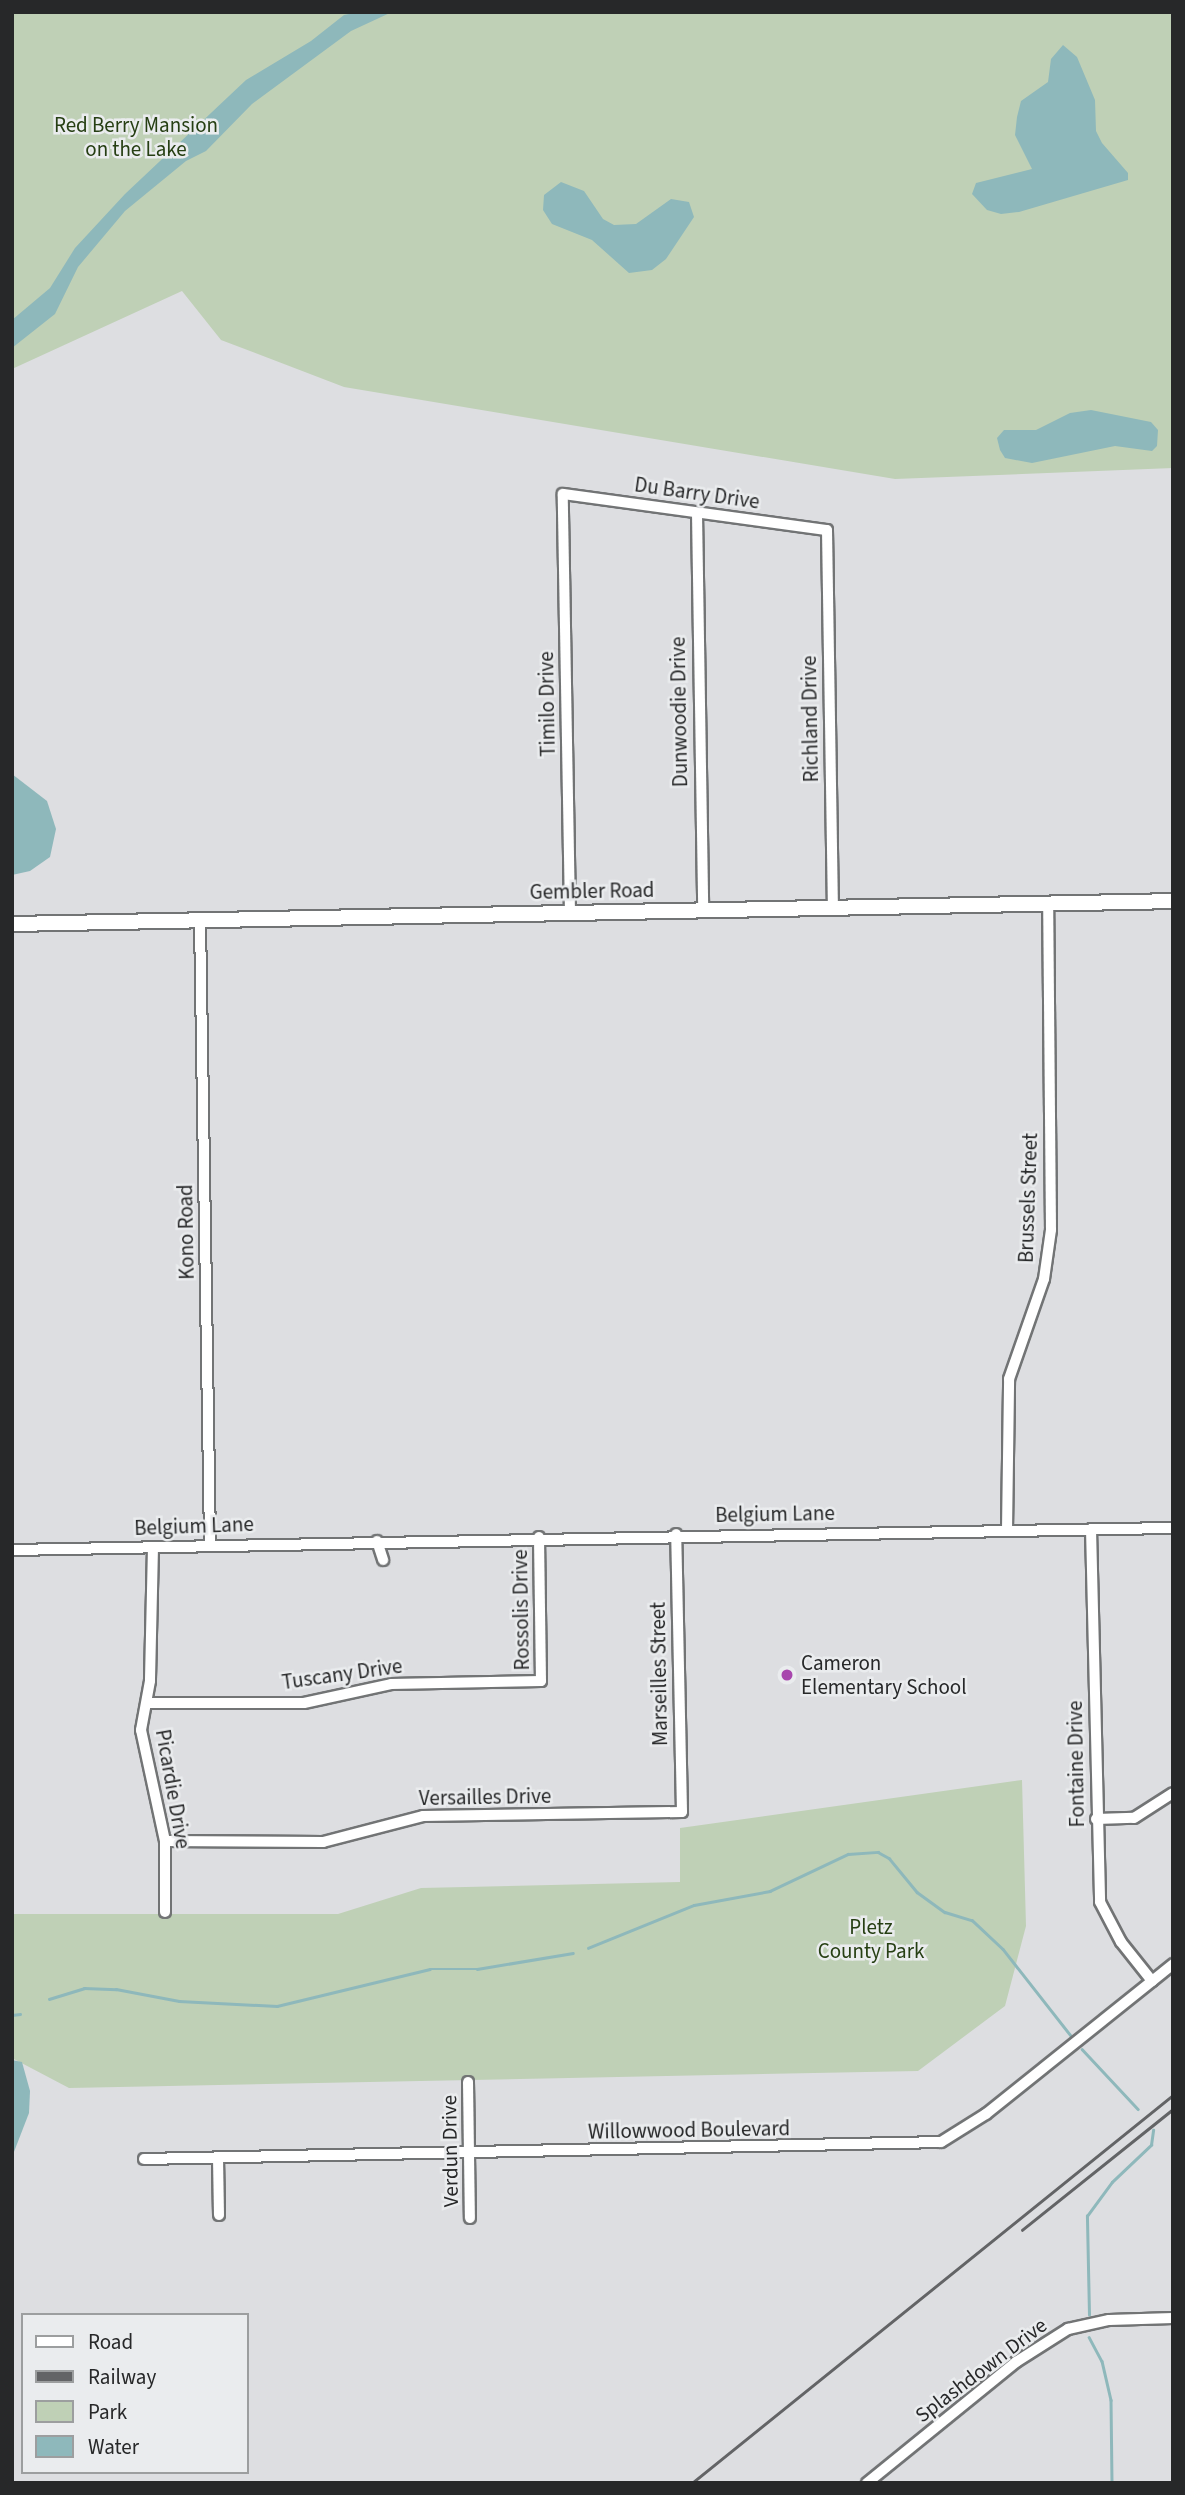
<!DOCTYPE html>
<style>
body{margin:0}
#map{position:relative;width:1185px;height:2495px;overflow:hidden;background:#dddee1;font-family:"Source Sans 3",sans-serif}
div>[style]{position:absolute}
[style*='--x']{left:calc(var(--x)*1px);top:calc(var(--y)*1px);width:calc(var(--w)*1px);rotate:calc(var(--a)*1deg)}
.green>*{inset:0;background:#bfd0b6}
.water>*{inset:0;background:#8eb8bb}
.stream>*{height:2.5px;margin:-1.25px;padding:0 1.25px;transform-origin:1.25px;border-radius:1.25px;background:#8eb8bb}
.roads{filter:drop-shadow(2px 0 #727475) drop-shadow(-2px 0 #727475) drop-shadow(0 2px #727475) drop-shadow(0 -2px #727475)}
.minor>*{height:10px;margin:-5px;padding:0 5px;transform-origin:5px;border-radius:5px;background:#fff}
.secondary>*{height:14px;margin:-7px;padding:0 7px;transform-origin:7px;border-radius:7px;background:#fff}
.rail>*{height:2.5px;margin:-1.25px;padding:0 1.25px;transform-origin:1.25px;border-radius:1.25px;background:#636466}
.dots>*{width:19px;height:19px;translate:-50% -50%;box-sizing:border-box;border:4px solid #eaecee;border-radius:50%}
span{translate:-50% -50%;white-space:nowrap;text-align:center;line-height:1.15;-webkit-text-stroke:5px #eaecee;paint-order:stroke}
.park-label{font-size:21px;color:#263f13}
.street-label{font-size:21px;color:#272829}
.poi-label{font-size:21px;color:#272829}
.left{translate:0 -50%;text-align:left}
.frame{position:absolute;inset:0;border:14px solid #272829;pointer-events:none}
.legend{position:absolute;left:21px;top:2313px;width:228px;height:161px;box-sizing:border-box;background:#eaecee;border:2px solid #9c9e9f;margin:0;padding:9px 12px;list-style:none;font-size:21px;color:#272829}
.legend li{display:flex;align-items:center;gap:14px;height:35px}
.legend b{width:35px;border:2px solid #9c9e9f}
</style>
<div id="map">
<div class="green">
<i style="clip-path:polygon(12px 12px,1173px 12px,1173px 468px,895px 479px,344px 387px,221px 340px,182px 291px,12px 369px)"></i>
<i style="clip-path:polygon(1022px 1780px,1026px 1926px,1005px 2006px,918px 2071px,69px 2088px,12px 2058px,12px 1914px,338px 1914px,421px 1888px,680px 1882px,680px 1828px)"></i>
</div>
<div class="water">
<i style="clip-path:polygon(359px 12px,392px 12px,351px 31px,252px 104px,206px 151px,186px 161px,125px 211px,78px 267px,55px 314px,12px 348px,12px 320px,50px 288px,75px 248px,125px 194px,246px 80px,311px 41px,344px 15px)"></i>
<i style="clip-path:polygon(1063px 45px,1077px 57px,1095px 100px,1096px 131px,1102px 143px,1128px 173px,1128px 180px,1019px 212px,1001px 214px,987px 210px,972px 194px,976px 183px,1032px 169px,1015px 135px,1017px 117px,1021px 101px,1048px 82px,1051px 59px)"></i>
<i style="clip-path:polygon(561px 182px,584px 191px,603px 219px,614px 225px,636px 224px,671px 199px,689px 202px,694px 217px,666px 259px,652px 270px,629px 273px,592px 240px,552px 224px,543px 210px,544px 195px)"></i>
<i style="clip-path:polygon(1091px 410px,1151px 422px,1158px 430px,1157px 446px,1152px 451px,1115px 446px,1032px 463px,1005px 458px,1000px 450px,997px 438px,1004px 430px,1036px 430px,1070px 413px)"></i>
<i style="clip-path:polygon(12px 774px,47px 801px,56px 829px,50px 857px,30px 871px,12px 875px)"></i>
<i style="clip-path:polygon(12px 2060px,22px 2062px,30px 2091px,29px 2113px,12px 2157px)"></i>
</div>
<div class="stream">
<i style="--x:588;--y:1948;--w:114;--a:-22.1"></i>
<i style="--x:694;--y:1905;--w:77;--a:-10.4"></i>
<i style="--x:770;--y:1891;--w:86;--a:-25.4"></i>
<i style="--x:848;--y:1854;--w:30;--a:-4"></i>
<i style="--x:878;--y:1852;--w:13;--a:29"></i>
<i style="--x:889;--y:1858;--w:44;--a:50.5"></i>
<i style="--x:917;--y:1892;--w:34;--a:36"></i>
<i style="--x:945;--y:1912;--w:28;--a:17"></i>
<i style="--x:972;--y:1920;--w:42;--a:43.1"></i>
<i style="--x:1003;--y:1949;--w:112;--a:51.9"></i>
<i style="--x:49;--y:1999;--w:37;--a:-17"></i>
<i style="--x:84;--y:1988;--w:32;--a:2"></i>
<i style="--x:116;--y:1989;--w:64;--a:10.8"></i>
<i style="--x:179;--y:2001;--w:98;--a:2.9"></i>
<i style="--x:277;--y:2006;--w:157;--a:-13.6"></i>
<i style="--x:430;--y:1969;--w:47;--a:0"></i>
<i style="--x:477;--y:1969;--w:97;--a:-9.5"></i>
<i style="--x:12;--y:2015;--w:8;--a:-7"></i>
<i style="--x:1082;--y:2049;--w:82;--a:47"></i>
<i style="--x:1089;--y:2315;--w:99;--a:-91.2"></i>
<i style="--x:1087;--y:2216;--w:42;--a:-53.7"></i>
<i style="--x:1112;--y:2182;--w:54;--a:-43.5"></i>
<i style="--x:1151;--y:2145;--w:15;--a:-82"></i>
<i style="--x:1089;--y:2337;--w:27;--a:62"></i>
<i style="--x:1102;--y:2361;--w:40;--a:77"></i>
<i style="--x:1111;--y:2400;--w:83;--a:89.3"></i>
</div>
<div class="roads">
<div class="minor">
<i style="--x:697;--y:513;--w:397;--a:89.1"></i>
<i style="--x:570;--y:913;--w:419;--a:-91"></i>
<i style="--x:563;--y:494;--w:266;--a:7.8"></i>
<i style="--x:827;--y:530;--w:378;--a:89.1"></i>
<i style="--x:200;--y:920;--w:624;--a:89.08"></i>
<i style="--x:1091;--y:1529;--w:373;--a:88.6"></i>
<i style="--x:1100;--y:1902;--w:45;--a:62.3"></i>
<i style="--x:1121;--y:1942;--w:50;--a:51.5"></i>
<i style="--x:1007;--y:1530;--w:151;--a:-89.2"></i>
<i style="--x:1009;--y:1379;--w:106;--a:-70.7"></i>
<i style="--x:1044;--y:1279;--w:49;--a:-81.9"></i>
<i style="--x:1051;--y:1230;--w:327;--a:-90.5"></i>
<i style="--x:377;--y:1541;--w:20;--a:72"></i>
<i style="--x:153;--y:1547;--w:134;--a:91.3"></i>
<i style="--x:150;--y:1681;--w:50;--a:100.4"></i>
<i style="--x:141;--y:1730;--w:114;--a:77.8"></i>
<i style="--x:165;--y:1841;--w:71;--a:90"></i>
<i style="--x:12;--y:1550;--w:1161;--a:-1.09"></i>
<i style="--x:147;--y:1703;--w:157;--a:0"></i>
<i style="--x:304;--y:1703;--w:89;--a:-12.3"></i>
<i style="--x:391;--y:1684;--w:150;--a:-1.1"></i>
<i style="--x:541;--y:1681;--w:144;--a:-90.8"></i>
<i style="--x:1096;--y:1819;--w:38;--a:-2"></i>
<i style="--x:1134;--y:1818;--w:46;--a:-32.7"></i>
<i style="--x:165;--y:1841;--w:158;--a:0.4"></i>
<i style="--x:323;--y:1842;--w:103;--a:-14.6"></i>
<i style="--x:423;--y:1816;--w:259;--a:-0.9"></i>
<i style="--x:682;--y:1812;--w:278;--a:-91.2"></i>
<i style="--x:468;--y:2082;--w:136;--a:89.2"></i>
<i style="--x:218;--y:2158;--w:57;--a:89"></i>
<i style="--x:144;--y:2159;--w:797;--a:-1.22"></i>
<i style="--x:941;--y:2142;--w:53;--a:-31.9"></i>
<i style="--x:986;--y:2114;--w:240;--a:-38.7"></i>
<i style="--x:867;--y:2483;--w:192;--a:-39.1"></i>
<i style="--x:1016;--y:2362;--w:62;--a:-32.4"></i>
<i style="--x:1068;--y:2329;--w:42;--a:-12.4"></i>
<i style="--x:1109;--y:2320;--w:64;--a:-1.8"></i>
</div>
<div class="secondary">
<i style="--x:12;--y:924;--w:1161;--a:-1.13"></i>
</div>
</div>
<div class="rail">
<i style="--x:1022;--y:2230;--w:193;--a:-38.7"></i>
<i style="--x:692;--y:2483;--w:618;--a:-38.89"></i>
</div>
<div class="dots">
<i style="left:787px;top:1675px;background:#a846ad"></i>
</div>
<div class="park-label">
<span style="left:136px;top:137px">Red Berry Mansion<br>on the Lake</span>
<span style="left:871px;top:1939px">Pletz<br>County Park</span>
</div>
<div class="street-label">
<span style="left:697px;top:493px;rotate:8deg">Du Barry Drive</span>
<span style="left:547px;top:704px;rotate:-91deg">Timilo Drive</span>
<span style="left:679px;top:712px;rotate:-91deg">Dunwoodie Drive</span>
<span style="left:810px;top:719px;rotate:-91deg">Richland Drive</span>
<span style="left:592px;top:891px;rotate:-1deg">Gembler Road</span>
<span style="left:1028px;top:1198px;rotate:-88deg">Brussels Street</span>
<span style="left:186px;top:1232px;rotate:-91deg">Kono Road</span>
<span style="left:775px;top:1514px;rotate:-1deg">Belgium Lane</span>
<span style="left:194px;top:1526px;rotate:-2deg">Belgium Lane</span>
<span style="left:521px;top:1610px;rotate:-91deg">Rossolis Drive</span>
<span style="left:342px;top:1674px;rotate:-8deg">Tuscany Drive</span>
<span style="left:659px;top:1674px;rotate:-91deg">Marseilles Street</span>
<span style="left:1076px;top:1764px;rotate:-91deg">Fontaine Drive</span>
<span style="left:173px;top:1789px;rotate:80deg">Picardie Drive</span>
<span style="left:485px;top:1797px;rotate:-1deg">Versailles Drive</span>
<span style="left:689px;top:2130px;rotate:-1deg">Willowwood Boulevard</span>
<span style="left:450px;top:2151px;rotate:-91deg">Verdun Drive</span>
<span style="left:981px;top:2370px;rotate:-37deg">Splashdown Drive</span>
</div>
<div class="poi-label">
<span class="left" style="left:801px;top:1675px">Cameron<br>Elementary School</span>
</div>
<div class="frame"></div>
<ul class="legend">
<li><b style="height:9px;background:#fff"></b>Road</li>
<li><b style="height:9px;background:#636466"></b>Railway</li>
<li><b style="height:19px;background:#bfd0b6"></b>Park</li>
<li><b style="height:19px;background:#8eb8bb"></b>Water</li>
</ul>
</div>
